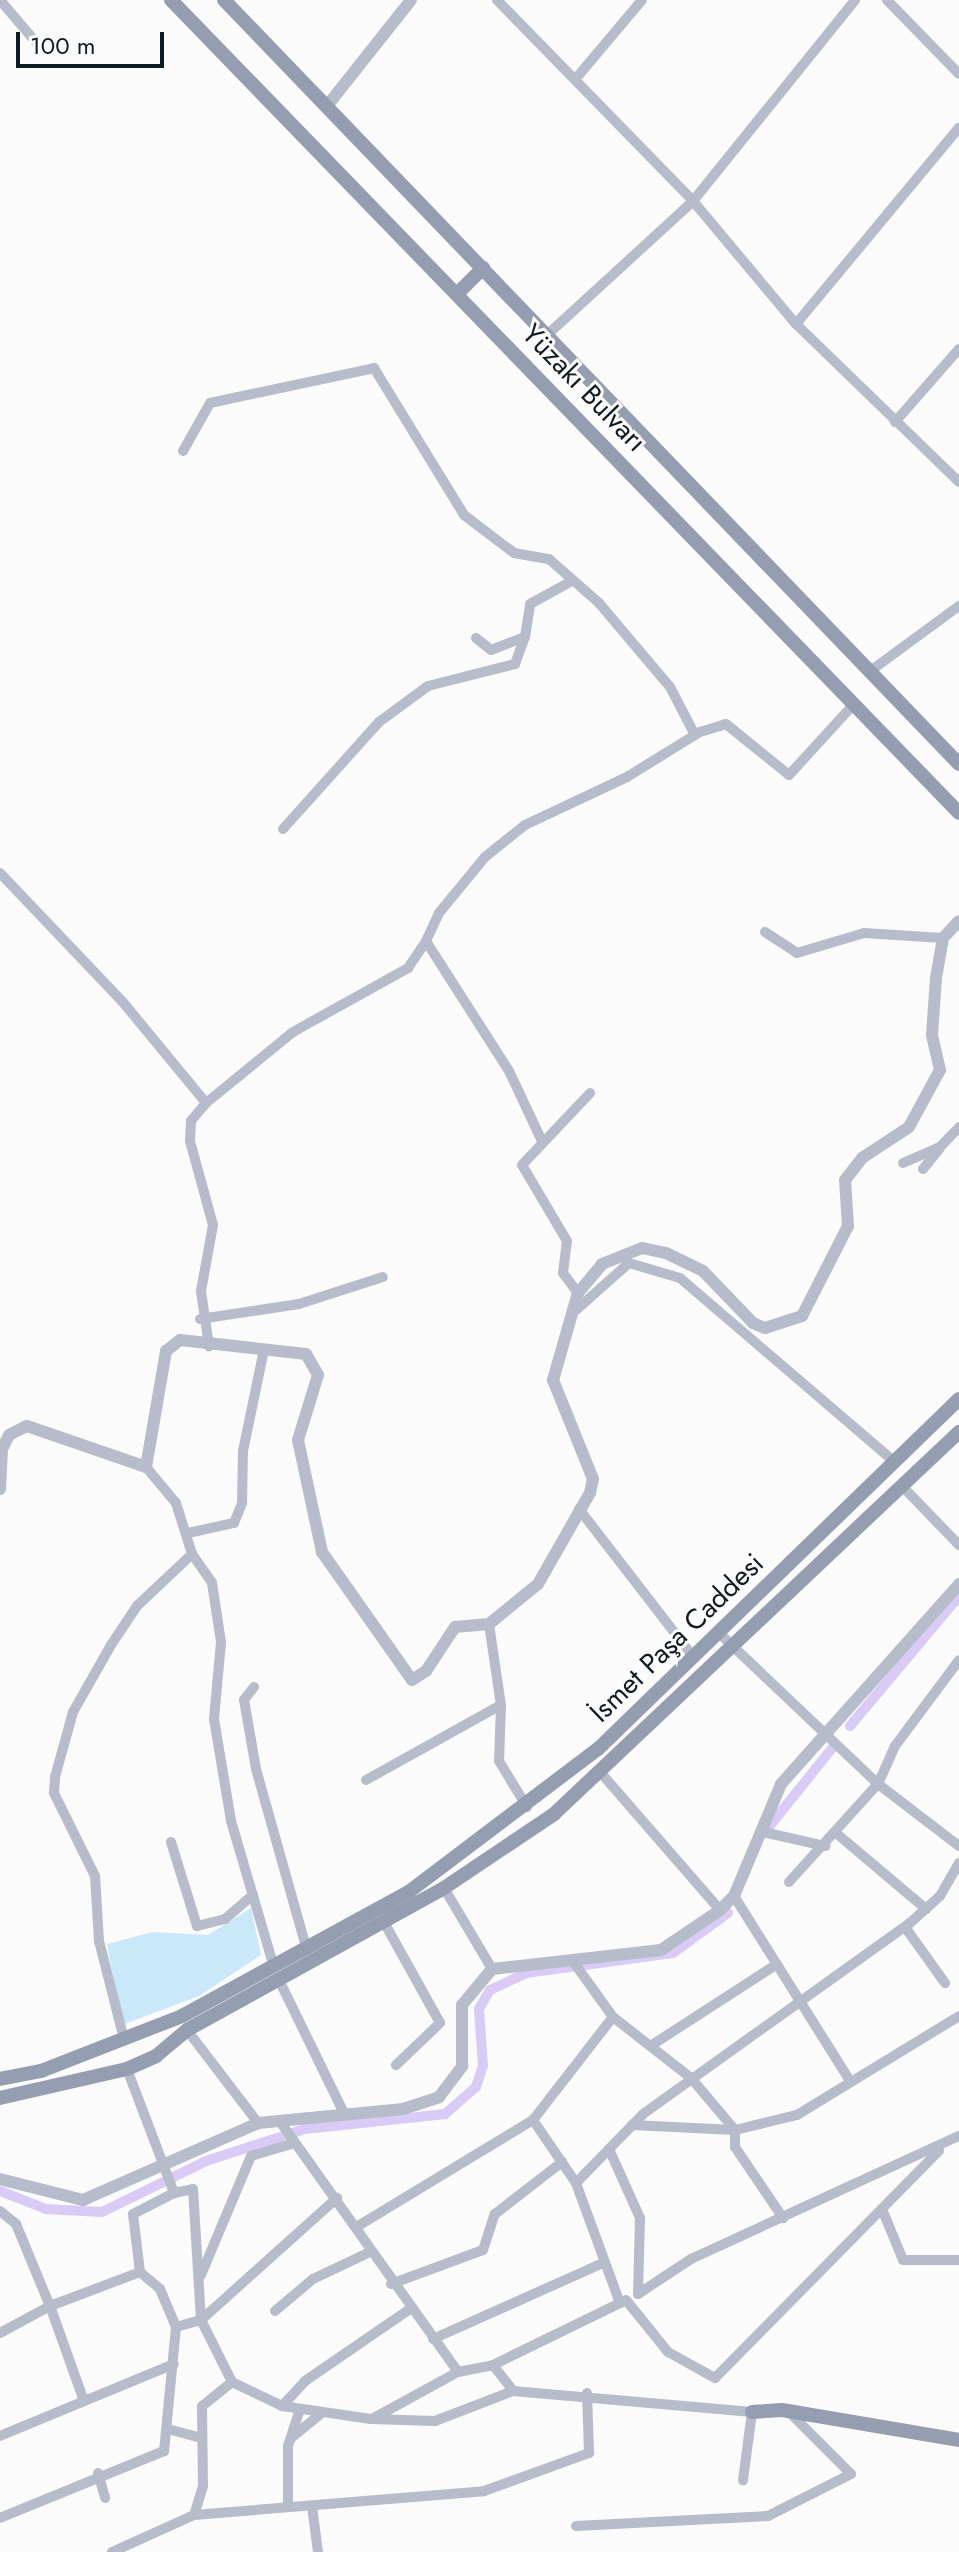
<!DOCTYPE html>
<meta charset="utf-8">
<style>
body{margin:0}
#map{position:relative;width:959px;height:2552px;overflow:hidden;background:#fbfbfb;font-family:Jost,sans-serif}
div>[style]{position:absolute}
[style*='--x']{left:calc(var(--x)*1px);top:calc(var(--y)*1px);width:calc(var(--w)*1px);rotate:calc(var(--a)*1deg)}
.green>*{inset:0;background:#cae8fa}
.canal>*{height:10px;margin:-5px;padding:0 5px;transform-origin:5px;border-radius:5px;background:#d9cbf5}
.minor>*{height:10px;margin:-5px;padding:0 5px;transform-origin:5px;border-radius:5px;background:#b6bcc9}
.tertiary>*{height:12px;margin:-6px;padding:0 6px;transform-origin:6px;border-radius:6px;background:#b6bcc9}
.secondary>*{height:14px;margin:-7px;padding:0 7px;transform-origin:7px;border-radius:7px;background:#959db1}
span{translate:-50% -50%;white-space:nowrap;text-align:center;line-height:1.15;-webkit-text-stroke:6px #fbfbfb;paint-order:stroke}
.street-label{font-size:28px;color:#0f1b22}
.scale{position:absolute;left:16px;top:32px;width:148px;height:36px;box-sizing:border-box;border:4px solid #0f1b22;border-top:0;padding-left:10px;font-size:24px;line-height:28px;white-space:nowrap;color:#0f1b22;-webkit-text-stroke:6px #fbfbfb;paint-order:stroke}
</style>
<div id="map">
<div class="green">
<i style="clip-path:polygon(251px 1908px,261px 1955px,199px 1996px,122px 2025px,107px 1944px,153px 1932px,208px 1935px)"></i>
</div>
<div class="canal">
<i style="--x:850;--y:1726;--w:170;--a:-50"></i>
<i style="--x:768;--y:1828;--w:105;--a:-51.2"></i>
<i style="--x:0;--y:2191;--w:49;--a:21.4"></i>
<i style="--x:46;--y:2209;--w:56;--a:3.1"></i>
<i style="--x:102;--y:2212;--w:116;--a:-26.1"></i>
<i style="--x:206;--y:2161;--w:104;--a:-17.9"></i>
<i style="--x:305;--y:2129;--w:141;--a:-6.1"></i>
<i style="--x:445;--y:2114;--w:41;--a:-41.1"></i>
<i style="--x:476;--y:2087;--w:22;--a:-72"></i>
<i style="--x:483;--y:2066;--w:57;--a:-94"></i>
<i style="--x:479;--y:2009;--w:22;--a:-60"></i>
<i style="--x:490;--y:1990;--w:40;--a:-25"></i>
<i style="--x:526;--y:1973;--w:148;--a:-7.7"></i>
<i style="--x:673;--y:1953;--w:68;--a:-36"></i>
</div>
<div class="minor">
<i style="--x:0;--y:0;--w:62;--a:49.6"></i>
<i style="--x:497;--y:0;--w:281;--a:45.7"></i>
<i style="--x:693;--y:201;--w:160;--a:50.1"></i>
<i style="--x:796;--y:324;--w:227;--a:44.1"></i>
<i style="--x:887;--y:0;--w:103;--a:45.8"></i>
<i style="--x:578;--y:76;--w:99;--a:-49.9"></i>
<i style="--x:796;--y:324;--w:255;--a:-50.3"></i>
<i style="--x:547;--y:335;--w:198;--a:-42.5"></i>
<i style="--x:693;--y:201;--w:258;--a:-51.1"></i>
<i style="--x:895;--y:422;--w:97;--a:-48.8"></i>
<i style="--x:183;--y:451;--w:55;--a:-60.6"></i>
<i style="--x:210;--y:403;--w:168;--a:-12"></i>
<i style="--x:374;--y:368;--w:172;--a:58.5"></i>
<i style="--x:464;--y:515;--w:63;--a:37.2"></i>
<i style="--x:514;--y:553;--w:36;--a:10"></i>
<i style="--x:549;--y:559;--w:67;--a:41.3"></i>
<i style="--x:599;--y:603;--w:110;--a:49.8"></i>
<i style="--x:670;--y:687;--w:54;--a:62.5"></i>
<i style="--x:476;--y:638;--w:19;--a:39"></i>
<i style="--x:491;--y:650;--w:36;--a:-21"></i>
<i style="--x:525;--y:637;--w:33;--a:-81"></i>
<i style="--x:530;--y:604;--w:48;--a:-28.7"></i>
<i style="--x:869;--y:672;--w:112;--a:-36.3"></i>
<i style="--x:283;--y:829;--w:144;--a:-48.1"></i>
<i style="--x:379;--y:722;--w:61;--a:-36.3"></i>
<i style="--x:428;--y:686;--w:90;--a:-14.2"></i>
<i style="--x:515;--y:664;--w:29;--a:-70"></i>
<i style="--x:0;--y:873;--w:177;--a:46.4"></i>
<i style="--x:122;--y:1001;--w:132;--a:50.5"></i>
<i style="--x:206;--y:1103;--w:23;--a:130"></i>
<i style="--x:191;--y:1121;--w:20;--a:93"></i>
<i style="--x:190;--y:1141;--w:87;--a:74.7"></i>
<i style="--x:213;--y:1225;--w:67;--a:100.3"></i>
<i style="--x:201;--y:1291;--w:56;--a:81.7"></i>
<i style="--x:765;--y:932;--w:38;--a:33"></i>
<i style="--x:797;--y:953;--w:70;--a:-16.6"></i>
<i style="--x:864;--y:933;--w:79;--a:3.6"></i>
<i style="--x:206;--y:1103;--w:112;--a:-39.2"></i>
<i style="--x:293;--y:1032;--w:132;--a:-29.1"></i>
<i style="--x:408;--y:968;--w:32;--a:-56"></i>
<i style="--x:541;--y:1139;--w:75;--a:-115.2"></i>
<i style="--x:509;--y:1071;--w:154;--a:-122.6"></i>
<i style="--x:426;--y:941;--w:31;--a:-65"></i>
<i style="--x:439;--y:913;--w:72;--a:-50.6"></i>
<i style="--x:485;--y:857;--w:51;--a:-38.7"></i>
<i style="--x:525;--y:825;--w:113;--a:-25.2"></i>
<i style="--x:627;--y:777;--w:86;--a:-31.7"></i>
<i style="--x:700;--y:732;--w:27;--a:-17"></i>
<i style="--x:726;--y:724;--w:81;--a:39"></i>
<i style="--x:789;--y:775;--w:96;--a:-47.5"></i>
<i style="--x:903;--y:1163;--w:40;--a:-23.4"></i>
<i style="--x:940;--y:1147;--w:28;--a:-46"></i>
<i style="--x:923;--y:1169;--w:26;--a:-51"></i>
<i style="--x:578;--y:1293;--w:25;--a:-127"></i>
<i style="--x:563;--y:1273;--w:32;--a:-83"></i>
<i style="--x:567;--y:1241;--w:88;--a:-120.6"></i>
<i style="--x:522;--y:1165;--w:99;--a:-46.6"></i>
<i style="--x:576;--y:1310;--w:71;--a:-41.6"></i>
<i style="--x:629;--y:1263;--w:53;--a:16.4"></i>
<i style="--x:680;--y:1278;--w:283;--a:40.6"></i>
<i style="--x:200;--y:1319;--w:100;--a:-8.6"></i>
<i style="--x:299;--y:1304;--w:88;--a:-17.8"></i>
<i style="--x:146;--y:1467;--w:47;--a:50.2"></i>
<i style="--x:176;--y:1503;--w:53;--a:72.6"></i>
<i style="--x:192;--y:1554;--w:35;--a:55"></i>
<i style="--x:212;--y:1583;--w:60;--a:81.3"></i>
<i style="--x:221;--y:1642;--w:77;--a:95.2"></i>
<i style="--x:214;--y:1719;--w:103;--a:80.5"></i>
<i style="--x:231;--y:1821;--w:152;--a:73.6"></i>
<i style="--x:903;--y:1487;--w:81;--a:46"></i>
<i style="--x:579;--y:1509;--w:188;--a:52.3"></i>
<i style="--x:188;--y:1533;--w:47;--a:-12.3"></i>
<i style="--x:234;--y:1523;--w:22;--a:-68"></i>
<i style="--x:242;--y:1503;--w:52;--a:-88.9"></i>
<i style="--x:243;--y:1451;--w:103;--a:-78.3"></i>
<i style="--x:489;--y:1624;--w:82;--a:81.6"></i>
<i style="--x:501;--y:1705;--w:56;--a:92"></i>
<i style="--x:499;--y:1761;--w:54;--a:58.7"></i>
<i style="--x:720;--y:1634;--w:218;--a:43.5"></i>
<i style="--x:878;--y:1784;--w:102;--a:37.4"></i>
<i style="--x:254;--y:1687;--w:16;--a:128"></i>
<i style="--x:244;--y:1700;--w:70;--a:80.1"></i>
<i style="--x:256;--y:1769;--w:188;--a:74.3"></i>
<i style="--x:601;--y:1773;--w:181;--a:49"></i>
<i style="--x:366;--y:1780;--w:154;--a:-29.1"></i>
<i style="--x:763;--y:1832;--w:64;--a:12.7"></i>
<i style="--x:836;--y:1833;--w:118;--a:40.2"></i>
<i style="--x:171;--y:1842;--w:88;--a:72.8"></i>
<i style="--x:197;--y:1926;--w:29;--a:-14"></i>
<i style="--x:225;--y:1919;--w:37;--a:-41"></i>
<i style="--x:789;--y:1882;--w:132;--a:-47.8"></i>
<i style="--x:878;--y:1784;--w:42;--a:-65.9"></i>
<i style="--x:895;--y:1746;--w:107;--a:-53.3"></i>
<i style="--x:444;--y:1888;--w:94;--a:59.3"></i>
<i style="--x:734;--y:1896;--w:218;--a:57.9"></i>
<i style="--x:385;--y:1924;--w:113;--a:60.9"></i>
<i style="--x:440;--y:2023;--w:61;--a:136.3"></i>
<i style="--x:905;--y:1927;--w:69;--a:54.5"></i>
<i style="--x:280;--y:1982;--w:146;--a:64"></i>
<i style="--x:613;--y:2017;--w:99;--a:38"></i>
<i style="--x:691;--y:2078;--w:68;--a:49.8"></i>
<i style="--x:735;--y:2130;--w:17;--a:90"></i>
<i style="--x:735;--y:2147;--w:86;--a:55.9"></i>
<i style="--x:187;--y:2030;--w:117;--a:52.6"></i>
<i style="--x:124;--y:2039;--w:101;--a:-104.3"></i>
<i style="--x:99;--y:1941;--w:65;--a:-93.5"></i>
<i style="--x:95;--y:1876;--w:93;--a:-116.3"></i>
<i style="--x:54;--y:1793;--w:16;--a:-86"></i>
<i style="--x:55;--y:1777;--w:67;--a:-74.5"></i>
<i style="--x:73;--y:1712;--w:77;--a:-60.4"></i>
<i style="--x:111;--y:1645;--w:47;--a:-56.3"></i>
<i style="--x:137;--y:1606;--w:76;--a:-43.4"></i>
<i style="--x:655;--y:2043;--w:145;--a:-32.9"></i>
<i style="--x:127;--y:2069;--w:133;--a:69.2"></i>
<i style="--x:174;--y:2193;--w:19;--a:-12"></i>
<i style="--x:193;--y:2189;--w:131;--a:86.5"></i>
<i style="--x:201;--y:2320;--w:69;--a:63.4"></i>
<i style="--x:232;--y:2382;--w:55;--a:25.6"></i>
<i style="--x:282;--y:2406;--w:90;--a:8.3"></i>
<i style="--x:371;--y:2419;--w:64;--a:1.8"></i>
<i style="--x:435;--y:2421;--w:84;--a:-21"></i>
<i style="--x:513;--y:2391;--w:240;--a:5"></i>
<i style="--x:752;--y:2412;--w:69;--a:97.5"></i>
<i style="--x:279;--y:2120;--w:309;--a:54.6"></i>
<i style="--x:458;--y:2372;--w:36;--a:-11"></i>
<i style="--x:493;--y:2365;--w:33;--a:52"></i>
<i style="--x:533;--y:2120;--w:76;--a:55.7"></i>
<i style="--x:576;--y:2183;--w:128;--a:69.9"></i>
<i style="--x:632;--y:2125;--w:103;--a:2.8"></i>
<i style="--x:735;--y:2130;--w:64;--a:-13.6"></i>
<i style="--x:797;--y:2115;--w:190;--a:-31.4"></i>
<i style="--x:609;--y:2149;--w:76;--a:65.8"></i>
<i style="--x:640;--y:2218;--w:76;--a:91.5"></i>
<i style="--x:638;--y:2294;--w:64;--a:-33.4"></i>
<i style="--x:691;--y:2259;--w:295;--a:-24.7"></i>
<i style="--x:576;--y:2183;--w:96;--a:-45.8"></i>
<i style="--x:643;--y:2114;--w:328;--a:-35.6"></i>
<i style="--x:910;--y:1923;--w:40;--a:-42"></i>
<i style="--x:940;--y:1896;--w:38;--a:-60"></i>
<i style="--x:882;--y:2209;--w:55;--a:67.6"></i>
<i style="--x:903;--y:2260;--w:56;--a:0"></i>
<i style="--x:0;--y:2211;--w:21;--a:39"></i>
<i style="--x:16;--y:2224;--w:89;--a:67.5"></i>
<i style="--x:50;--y:2306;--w:96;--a:-20.7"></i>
<i style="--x:140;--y:2272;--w:26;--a:40"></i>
<i style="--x:160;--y:2289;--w:41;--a:67.2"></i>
<i style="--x:176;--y:2327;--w:125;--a:95.5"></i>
<i style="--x:164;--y:2451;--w:177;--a:157.8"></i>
<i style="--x:358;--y:2226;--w:205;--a:-31.2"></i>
<i style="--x:533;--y:2120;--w:130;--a:-52.2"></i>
<i style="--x:613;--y:2017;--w:70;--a:-125.7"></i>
<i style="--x:140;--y:2272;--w:58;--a:-96.9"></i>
<i style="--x:133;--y:2214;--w:46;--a:-27.1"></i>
<i style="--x:201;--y:2275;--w:129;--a:-67.2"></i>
<i style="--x:251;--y:2156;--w:42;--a:-16.7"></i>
<i style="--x:391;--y:2284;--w:98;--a:-20.3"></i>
<i style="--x:483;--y:2250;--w:38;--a:-72"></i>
<i style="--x:495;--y:2214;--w:85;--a:-37.8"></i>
<i style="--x:626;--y:2300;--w:67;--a:51.1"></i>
<i style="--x:668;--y:2352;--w:54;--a:29"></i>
<i style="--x:715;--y:2378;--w:319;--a:-45.4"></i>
<i style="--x:275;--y:2311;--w:50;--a:-40.1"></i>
<i style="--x:313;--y:2279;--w:63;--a:-25.3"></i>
<i style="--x:176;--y:2327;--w:26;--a:-16"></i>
<i style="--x:201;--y:2320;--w:183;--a:-41.9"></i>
<i style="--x:0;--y:2333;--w:57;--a:-28.4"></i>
<i style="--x:50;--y:2306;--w:101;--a:70.3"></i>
<i style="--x:433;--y:2339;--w:188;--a:-24.1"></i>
<i style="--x:493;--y:2365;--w:146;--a:-26"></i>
<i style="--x:232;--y:2382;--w:38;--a:141"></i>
<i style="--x:202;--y:2406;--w:80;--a:89.3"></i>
<i style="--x:203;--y:2486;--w:30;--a:107"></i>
<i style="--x:194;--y:2515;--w:291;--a:-4.7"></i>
<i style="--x:484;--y:2491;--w:112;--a:-19.9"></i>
<i style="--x:589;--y:2453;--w:60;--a:-91.9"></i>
<i style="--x:282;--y:2406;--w:34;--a:-47"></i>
<i style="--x:305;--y:2381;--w:127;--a:-34.4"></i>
<i style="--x:372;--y:2419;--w:98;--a:-28.7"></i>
<i style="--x:168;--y:2429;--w:35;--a:15"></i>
<i style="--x:0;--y:2436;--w:188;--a:-22.5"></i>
<i style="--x:291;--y:2438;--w:41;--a:-39.1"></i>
<i style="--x:98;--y:2473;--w:26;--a:74"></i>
<i style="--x:312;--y:2506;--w:46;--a:82.6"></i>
<i style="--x:288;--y:2507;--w:61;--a:-90"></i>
<i style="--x:288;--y:2446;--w:39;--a:-72"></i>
<i style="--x:576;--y:2526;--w:192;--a:-3"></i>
<i style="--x:768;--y:2516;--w:93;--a:-26.8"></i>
<i style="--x:851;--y:2474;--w:88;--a:-135"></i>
<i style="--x:112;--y:2552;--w:90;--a:-24.3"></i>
</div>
<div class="tertiary">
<i style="--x:327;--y:106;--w:135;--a:-51.6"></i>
<i style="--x:0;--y:1489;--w:40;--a:-87.1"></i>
<i style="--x:2;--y:1449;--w:16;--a:-63"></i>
<i style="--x:9;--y:1435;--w:20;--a:-27"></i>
<i style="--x:27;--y:1426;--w:126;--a:19"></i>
<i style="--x:146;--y:1467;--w:118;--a:-80.2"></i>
<i style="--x:166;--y:1351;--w:18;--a:-38"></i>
<i style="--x:180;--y:1340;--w:127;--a:6.3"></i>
<i style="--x:306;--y:1354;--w:24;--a:60"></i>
<i style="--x:318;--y:1375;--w:68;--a:107.1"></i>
<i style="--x:298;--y:1440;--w:115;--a:77.9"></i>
<i style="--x:322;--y:1552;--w:156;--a:54.9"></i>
<i style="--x:412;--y:1680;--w:17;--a:-33"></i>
<i style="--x:426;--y:1671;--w:53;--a:-56.6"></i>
<i style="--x:455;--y:1627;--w:34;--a:-5"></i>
<i style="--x:489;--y:1624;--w:63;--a:-39.2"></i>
<i style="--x:538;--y:1584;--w:105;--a:-60.3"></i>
<i style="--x:590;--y:1493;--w:14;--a:-78"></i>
<i style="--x:593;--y:1479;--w:107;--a:-112"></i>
<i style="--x:553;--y:1380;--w:91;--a:-74"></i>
<i style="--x:578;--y:1293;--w:38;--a:-50"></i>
<i style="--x:602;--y:1264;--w:43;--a:-21.8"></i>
<i style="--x:642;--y:1248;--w:25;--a:12"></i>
<i style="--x:666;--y:1253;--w:41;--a:25.9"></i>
<i style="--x:703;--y:1271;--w:72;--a:46.1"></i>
<i style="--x:753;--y:1323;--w:13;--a:23"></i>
<i style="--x:765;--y:1328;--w:39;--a:-18"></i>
<i style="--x:802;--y:1316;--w:101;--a:-62.9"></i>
<i style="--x:848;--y:1226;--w:46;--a:-93.7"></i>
<i style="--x:845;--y:1180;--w:28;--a:-52"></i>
<i style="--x:862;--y:1158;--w:56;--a:-33.4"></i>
<i style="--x:909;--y:1127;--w:65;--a:-61.5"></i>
<i style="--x:940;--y:1070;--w:36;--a:-103"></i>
<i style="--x:932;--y:1035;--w:57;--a:-86"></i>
<i style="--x:936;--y:978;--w:41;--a:-80.1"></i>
<i style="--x:943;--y:938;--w:23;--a:-47"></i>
<i style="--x:0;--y:2179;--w:86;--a:14.2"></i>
<i style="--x:83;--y:2200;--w:191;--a:-23.7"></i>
<i style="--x:258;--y:2123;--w:146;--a:-5.5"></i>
<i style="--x:403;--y:2109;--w:38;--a:-18"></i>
<i style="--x:439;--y:2097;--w:39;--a:-53"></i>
<i style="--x:462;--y:2066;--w:61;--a:-90"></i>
<i style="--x:462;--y:2005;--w:47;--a:-50.2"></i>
<i style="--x:492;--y:1969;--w:170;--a:-6.4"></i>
<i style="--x:661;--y:1950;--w:71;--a:-34.1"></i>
<i style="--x:720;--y:1910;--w:20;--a:-45"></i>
<i style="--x:734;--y:1896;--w:121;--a:-67.2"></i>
<i style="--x:781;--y:1784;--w:268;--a:-48.3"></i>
</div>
<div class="secondary">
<i style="--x:171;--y:0;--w:1132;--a:45.89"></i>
<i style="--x:224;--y:0;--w:1060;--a:46.11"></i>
<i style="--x:457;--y:294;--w:37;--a:-45"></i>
<i style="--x:0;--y:2079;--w:42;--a:-11"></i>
<i style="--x:41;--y:2071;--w:151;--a:-21.3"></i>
<i style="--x:182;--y:2016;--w:260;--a:-28.7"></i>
<i style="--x:410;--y:1891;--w:236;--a:-37.1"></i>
<i style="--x:598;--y:1749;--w:503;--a:-44.11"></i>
<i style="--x:0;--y:2098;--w:130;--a:-12.9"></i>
<i style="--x:127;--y:2069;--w:32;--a:-24"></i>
<i style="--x:156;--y:2056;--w:40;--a:-40"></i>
<i style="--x:187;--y:2030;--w:294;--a:-28.9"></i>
<i style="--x:444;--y:1888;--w:133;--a:-33.9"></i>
<i style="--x:554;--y:1814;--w:557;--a:-43.33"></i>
<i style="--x:752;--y:2412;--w:30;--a:-4"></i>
<i style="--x:782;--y:2410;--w:180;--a:9.6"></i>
</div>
<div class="street-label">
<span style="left:584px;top:388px;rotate:46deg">Yüzakı Bulvarı</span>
<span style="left:677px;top:1638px;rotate:-44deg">İsmet Paşa Caddesi</span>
</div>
<div class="scale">100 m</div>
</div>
